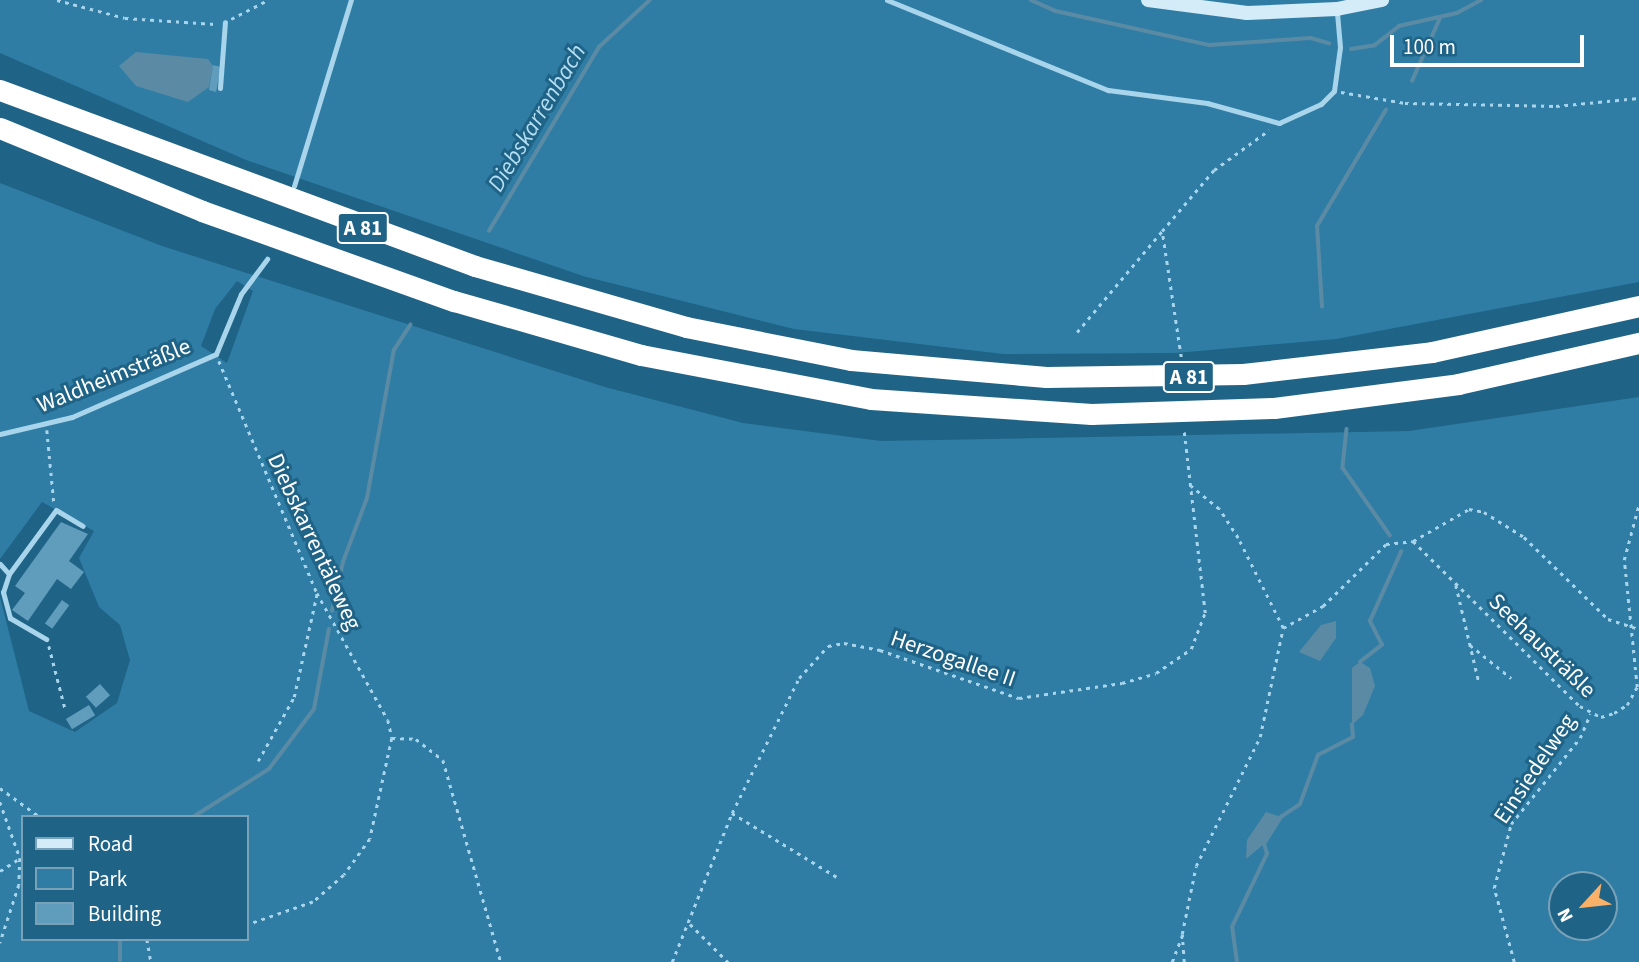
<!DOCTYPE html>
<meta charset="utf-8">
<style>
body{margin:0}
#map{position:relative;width:1639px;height:962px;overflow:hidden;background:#1f6387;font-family:"Source Sans 3",sans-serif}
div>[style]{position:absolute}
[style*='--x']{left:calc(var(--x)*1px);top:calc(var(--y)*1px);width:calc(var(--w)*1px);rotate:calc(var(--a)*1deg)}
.green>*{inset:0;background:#2f7da4}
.water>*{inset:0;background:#5b8ba4}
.stream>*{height:3.5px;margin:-1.75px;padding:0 1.75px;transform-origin:1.75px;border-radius:1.75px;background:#5b8ba4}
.building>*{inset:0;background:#609cbb;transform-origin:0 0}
.path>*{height:2.5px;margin-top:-1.25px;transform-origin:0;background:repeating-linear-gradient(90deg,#a8d5eb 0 3.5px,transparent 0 8.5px)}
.lane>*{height:5px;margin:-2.5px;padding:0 2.5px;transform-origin:2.5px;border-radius:2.5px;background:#a8d5eb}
.secondary>*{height:14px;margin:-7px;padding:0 7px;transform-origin:7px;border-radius:7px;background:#d4ebf8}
.highway>*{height:21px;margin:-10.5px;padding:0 10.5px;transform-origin:10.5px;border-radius:10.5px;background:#fff}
span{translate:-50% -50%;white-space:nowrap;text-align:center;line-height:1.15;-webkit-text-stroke:6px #1f6387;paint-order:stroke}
.shield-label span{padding:2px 5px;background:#1f6387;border:2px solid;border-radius:5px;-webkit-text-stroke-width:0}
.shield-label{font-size:21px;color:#fff;font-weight:700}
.street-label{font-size:23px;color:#fff}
.water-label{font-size:24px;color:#b4def2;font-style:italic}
.legend{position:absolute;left:21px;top:815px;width:228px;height:126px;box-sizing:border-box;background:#1f6387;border:2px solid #79a1b7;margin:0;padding:9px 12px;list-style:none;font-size:21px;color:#fff}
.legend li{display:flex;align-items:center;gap:14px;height:35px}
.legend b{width:35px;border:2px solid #79a1b7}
.north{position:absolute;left:1548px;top:871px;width:70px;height:70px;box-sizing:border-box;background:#1f6387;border:2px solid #79a1b7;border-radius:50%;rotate:243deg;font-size:19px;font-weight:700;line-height:28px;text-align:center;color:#fff}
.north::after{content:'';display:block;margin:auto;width:24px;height:32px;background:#f9b068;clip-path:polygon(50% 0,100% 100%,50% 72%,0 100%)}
.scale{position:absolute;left:1390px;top:35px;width:194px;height:32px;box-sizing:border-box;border:4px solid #fff;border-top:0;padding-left:9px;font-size:21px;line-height:24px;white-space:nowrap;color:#fff;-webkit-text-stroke:5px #1f6387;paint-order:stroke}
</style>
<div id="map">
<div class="green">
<i style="clip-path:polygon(0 0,1639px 0,1639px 282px,1336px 339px,1176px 353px,1003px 354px,794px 329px,583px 276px,246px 160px,0 53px)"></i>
<i style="clip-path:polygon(evenodd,0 183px,162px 246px,605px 387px,743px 423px,881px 441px,1409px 431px,1639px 397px,1639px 962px,0 962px,0 597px,29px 711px,75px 732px,117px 703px,130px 660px,120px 625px,99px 607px,79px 558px,94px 531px,42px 502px,0 559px,0 183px,237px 281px,253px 291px,227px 363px,201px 346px,215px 309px,237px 281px,0 183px,23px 817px,247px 817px,247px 939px,23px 939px,23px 817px,0 183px,1562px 885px,1604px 885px,1604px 927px,1562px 927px,1562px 885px)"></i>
</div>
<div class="water">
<i style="clip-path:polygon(136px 52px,208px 59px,213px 66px,209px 87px,188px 102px,136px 86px,119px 66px)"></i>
<i style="clip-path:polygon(1336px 621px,1336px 638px,1320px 661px,1299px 652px,1321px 625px)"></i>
<i style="clip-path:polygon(1360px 662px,1370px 668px,1375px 686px,1363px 715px,1352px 725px,1352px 668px)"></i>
<i style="clip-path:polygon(1266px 812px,1281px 817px,1264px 844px,1246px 859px,1247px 840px)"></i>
</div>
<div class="stream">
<i style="--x:1031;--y:0;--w:27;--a:24"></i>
<i style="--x:1056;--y:11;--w:157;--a:12.5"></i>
<i style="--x:1209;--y:45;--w:102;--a:-3.9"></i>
<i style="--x:1311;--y:38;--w:19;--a:16"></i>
<i style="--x:1351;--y:49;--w:24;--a:-9"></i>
<i style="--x:1375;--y:45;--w:31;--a:-38"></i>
<i style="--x:1399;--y:26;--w:59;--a:-12.6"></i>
<i style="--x:1457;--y:13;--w:27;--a:-28"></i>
<i style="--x:1412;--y:81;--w:69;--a:-66"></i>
<i style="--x:489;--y:231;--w:214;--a:-59.1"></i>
<i style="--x:599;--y:47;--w:69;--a:-42.7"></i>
<i style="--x:1322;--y:307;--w:81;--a:-93.5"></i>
<i style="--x:1317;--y:226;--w:135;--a:-59.3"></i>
<i style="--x:1347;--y:429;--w:39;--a:96"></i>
<i style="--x:1343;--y:468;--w:82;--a:55"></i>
<i style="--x:332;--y:611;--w:50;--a:-77.3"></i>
<i style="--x:343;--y:562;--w:68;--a:-69.4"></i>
<i style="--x:367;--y:498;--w:150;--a:-79.7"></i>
<i style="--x:394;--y:350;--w:30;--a:-57"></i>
<i style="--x:1360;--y:662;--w:28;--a:-38"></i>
<i style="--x:1382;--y:645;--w:27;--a:-117"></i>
<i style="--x:1370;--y:621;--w:76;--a:-65.8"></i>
<i style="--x:193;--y:817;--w:90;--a:-32.3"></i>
<i style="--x:269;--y:769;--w:75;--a:-53.1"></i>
<i style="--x:314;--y:709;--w:81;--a:-79.4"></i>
<i style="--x:120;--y:962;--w:23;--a:-90"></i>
<i style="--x:1237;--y:962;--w:35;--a:-98"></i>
<i style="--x:1232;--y:927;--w:81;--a:-64.4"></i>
<i style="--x:1267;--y:854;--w:10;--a:-107"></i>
<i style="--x:1264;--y:844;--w:32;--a:-58"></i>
<i style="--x:1281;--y:817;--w:23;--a:-34"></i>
<i style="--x:1300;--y:804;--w:52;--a:-69.8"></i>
<i style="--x:1318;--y:755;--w:39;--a:-27"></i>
<i style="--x:1353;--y:737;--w:12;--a:-95"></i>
</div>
<div class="building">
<i style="clip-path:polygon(213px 65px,221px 67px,216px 92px,209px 90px)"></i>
<i style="clip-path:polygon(61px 522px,88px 534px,69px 561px,84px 572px,71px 589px,57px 579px,28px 621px,12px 610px,25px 593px,15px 586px)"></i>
<i style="left:62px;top:600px;width:9px;height:29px;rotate:36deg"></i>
<i style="left:100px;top:684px;width:15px;height:19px;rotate:48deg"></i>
<i style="left:89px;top:705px;width:12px;height:27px;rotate:59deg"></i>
</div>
<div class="path">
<i style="--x:57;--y:0;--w:70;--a:14.8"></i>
<i style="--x:125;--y:18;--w:90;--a:3.8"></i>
<i style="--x:231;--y:19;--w:42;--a:-27.2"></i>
<i style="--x:1341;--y:92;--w:65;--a:9.8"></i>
<i style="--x:1405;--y:103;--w:151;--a:1.1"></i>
<i style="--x:1556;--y:106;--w:83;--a:-5.5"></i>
<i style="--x:1077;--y:332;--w:132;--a:-49.9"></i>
<i style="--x:1181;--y:357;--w:127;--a:-98.6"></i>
<i style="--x:1162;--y:231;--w:80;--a:-49.6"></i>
<i style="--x:1214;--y:170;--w:68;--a:-36"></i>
<i style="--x:219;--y:361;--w:252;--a:67.1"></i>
<i style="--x:317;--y:593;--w:145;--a:60.8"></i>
<i style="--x:388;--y:720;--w:18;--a:77"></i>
<i style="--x:392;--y:738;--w:103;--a:102.3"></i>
<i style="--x:370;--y:839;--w:44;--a:125.8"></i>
<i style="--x:344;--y:875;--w:41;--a:138.9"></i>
<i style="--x:313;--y:902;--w:70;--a:160.8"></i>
<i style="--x:47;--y:430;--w:73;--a:84.5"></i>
<i style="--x:1413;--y:541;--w:64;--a:-29.7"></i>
<i style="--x:1469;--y:509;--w:15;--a:11"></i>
<i style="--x:1484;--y:512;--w:47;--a:32"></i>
<i style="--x:1524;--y:537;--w:117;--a:44.3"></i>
<i style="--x:1608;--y:619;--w:33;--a:18"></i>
<i style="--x:1456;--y:585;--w:100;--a:76.7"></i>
<i style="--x:1283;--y:628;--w:46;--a:-28.8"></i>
<i style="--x:1323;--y:606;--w:88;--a:-44.5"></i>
<i style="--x:1386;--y:544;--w:27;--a:-6"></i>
<i style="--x:1413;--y:541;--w:235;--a:44.7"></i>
<i style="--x:1580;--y:706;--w:24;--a:28"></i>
<i style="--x:1601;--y:717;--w:14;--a:-17"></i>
<i style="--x:1614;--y:713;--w:15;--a:-32"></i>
<i style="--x:1627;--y:705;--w:21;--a:-61"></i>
<i style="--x:1637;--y:687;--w:128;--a:-95.8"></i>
<i style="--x:1624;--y:560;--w:58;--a:-75"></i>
<i style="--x:1470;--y:645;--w:53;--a:38.8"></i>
<i style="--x:49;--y:646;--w:64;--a:75.5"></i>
<i style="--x:392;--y:738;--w:24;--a:2"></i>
<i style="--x:416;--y:739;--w:34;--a:38"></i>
<i style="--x:443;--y:760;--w:210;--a:74"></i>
<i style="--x:258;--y:761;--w:73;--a:-60.6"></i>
<i style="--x:294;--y:697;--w:107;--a:-77.5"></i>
<i style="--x:0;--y:788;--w:49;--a:35.9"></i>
<i style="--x:0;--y:802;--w:59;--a:70.3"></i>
<i style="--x:20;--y:858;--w:27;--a:92"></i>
<i style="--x:19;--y:885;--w:61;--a:108.1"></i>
<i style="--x:732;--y:813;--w:127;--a:31.4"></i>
<i style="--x:0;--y:871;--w:24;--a:-33"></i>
<i style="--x:690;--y:924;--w:54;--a:45"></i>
<i style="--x:147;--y:939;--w:23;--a:80"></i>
<i style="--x:672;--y:962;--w:161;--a:-68.1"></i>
<i style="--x:732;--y:813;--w:151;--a:-63.6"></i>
<i style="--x:799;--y:678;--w:43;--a:-47.8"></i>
<i style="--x:828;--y:646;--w:16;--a:-11"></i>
<i style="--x:844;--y:643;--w:37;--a:11"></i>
<i style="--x:880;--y:650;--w:147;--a:19.1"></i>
<i style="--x:1019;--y:698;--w:104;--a:-8.3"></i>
<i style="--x:1122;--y:683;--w:35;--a:-16"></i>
<i style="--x:1156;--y:673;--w:42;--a:-34.4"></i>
<i style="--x:1191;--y:649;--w:39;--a:-69"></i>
<i style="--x:1205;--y:613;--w:182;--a:-96.6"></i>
<i style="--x:1172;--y:962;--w:28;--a:-69"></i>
<i style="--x:1184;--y:962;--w:28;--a:-94"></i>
<i style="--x:1182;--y:934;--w:69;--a:-78.4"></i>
<i style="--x:1196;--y:866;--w:144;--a:-63.6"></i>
<i style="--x:1260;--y:737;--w:111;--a:-78.1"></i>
<i style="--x:1283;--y:628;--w:101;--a:-116.6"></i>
<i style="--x:1238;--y:538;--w:35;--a:-123"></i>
<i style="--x:1219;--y:509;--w:36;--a:-141"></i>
<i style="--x:1514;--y:962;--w:77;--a:-105.1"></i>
<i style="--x:1494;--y:888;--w:66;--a:-75.1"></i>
<i style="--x:1511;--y:824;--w:110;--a:-51.3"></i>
<i style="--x:1580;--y:738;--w:26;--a:-67"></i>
</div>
<div class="lane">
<i style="--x:887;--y:0;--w:239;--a:22.2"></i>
<i style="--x:1108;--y:90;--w:100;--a:7.5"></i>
<i style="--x:1207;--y:103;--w:75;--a:15.5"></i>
<i style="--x:1279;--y:123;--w:46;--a:-24.3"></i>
<i style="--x:1321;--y:104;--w:18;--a:-45"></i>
<i style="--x:1334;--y:91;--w:44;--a:-82.2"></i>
<i style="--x:1340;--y:47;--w:37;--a:-95"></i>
<i style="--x:220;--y:88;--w:66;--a:-85.7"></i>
<i style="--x:294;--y:186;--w:195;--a:-73"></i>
<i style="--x:0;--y:434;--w:74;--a:-13.3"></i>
<i style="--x:72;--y:417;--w:157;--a:-23.6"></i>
<i style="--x:216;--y:354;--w:65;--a:-67.4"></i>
<i style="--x:241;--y:294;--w:44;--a:-53.4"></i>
<i style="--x:0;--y:564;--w:13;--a:48"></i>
<i style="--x:9;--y:574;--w:79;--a:-53.7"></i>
<i style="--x:56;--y:510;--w:31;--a:31"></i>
<i style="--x:9;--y:574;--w:19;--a:108"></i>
<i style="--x:3;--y:592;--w:27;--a:75"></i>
<i style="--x:10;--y:618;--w:42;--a:30.3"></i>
</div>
<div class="secondary">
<i style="--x:1148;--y:0;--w:100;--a:7.5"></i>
<i style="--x:1247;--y:13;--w:90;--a:-2.5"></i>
<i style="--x:1337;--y:9;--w:46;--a:-11.3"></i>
</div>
<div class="highway">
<i style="--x:0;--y:90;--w:507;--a:20.33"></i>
<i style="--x:475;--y:266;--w:220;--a:16.1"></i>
<i style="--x:686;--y:327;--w:168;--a:11.3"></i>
<i style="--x:851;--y:360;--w:196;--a:5"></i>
<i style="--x:1046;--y:377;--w:197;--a:-0.9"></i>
<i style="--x:1243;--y:374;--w:190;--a:-6.6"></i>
<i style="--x:1432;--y:352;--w:212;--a:-12.5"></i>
<i style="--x:0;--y:128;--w:218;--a:22.3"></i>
<i style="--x:202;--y:211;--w:268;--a:19.7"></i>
<i style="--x:454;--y:301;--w:195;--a:16.1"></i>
<i style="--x:641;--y:355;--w:234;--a:10.8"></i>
<i style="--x:871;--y:399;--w:221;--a:3.9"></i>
<i style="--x:1091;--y:414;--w:183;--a:-1.9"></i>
<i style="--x:1274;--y:408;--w:186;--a:-7.4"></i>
<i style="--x:1458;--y:384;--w:186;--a:-12.8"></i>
</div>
<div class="shield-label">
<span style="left:363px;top:228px">A 81</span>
<span style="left:1189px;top:377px">A 81</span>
</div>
<div class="street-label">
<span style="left:114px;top:376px;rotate:-22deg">Waldheimsträßle</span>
<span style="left:314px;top:542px;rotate:65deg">Diebskarrentäleweg</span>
<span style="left:1542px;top:646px;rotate:44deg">Seehausträßle</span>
<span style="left:953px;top:659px;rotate:19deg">Herzogallee II</span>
<span style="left:1535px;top:769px;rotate:-56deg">Einsiedelweg</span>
</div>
<div class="water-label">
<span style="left:537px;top:118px;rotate:-59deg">Diebskarrenbach</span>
</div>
<ul class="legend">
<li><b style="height:9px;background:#d4ebf8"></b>Road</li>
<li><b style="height:19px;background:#2f7da4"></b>Park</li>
<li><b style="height:19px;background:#609cbb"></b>Building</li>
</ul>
<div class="north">N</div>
<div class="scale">100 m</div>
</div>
